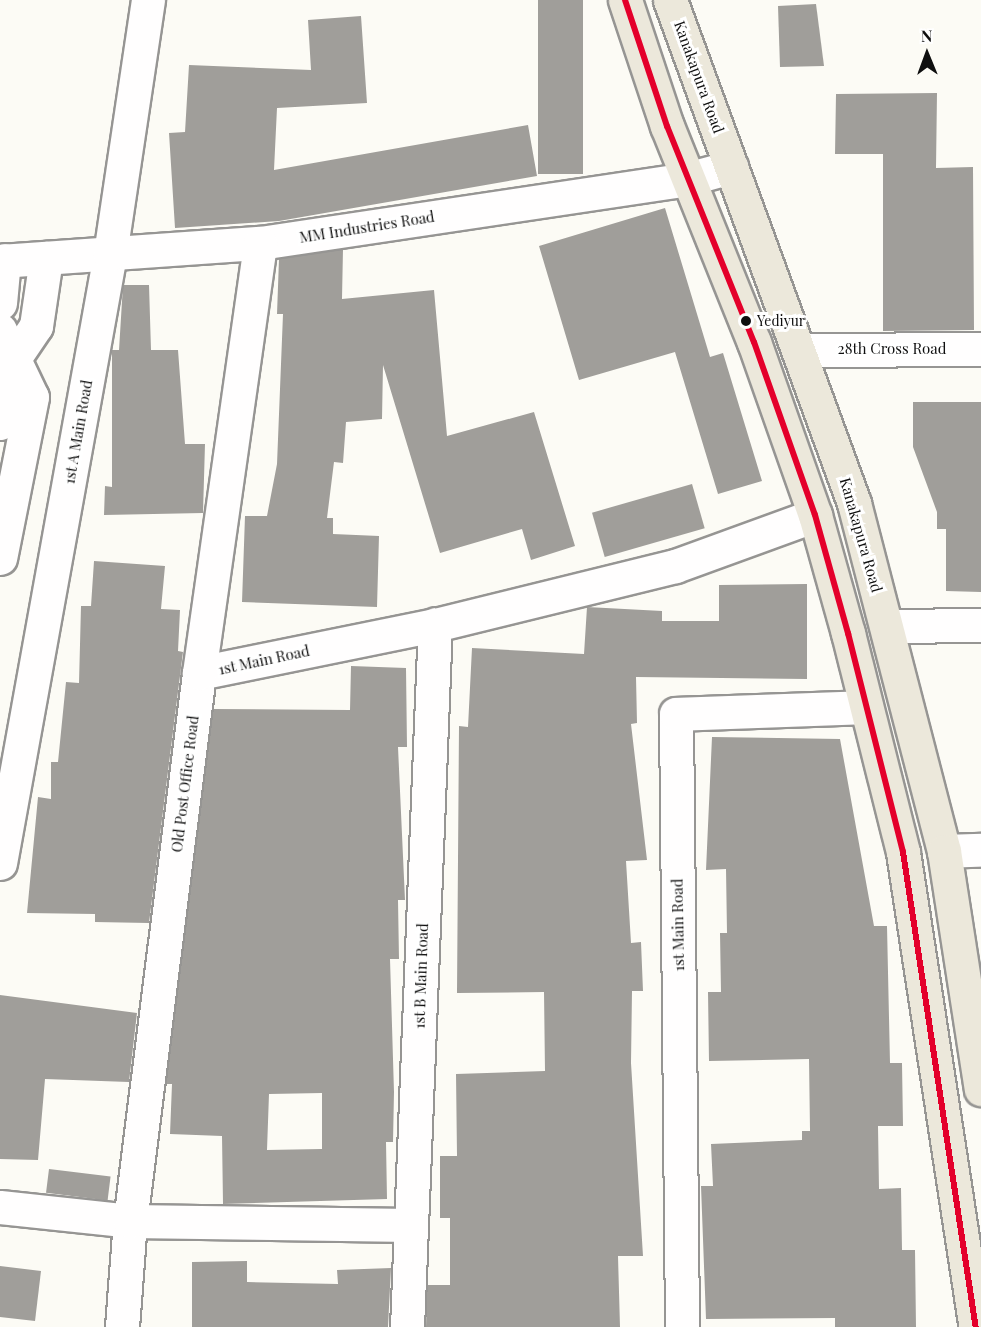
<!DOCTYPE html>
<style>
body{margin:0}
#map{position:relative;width:981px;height:1327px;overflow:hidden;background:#fcfbf5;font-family:"Playfair Display",serif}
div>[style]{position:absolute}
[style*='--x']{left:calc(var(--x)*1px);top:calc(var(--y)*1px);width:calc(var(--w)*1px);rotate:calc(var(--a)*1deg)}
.building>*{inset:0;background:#a09e9a;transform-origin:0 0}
.roads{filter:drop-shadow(2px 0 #969593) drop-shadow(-2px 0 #969593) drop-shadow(0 2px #969593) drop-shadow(0 -2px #969593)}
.street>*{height:33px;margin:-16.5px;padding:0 16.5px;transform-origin:16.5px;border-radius:16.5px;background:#fffefe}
.primary>*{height:33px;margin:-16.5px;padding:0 16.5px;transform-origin:16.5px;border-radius:16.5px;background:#ece8db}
.bus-1>*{height:6px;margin:-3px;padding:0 3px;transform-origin:3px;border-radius:3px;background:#e4002b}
.dots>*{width:16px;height:16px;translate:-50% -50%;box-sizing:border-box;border:3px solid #fff;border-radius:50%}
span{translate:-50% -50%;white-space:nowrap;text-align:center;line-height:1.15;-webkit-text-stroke:6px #fff;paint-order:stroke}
.bus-label{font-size:14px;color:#0f0f0f}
.left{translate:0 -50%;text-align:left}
.street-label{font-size:15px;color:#0f0f0f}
.north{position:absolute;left:897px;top:24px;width:60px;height:60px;-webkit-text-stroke:4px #fff;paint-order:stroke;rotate:359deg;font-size:16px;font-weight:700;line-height:24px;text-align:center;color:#0f0f0f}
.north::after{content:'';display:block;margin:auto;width:21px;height:27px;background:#0f0f0f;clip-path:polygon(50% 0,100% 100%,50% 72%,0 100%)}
</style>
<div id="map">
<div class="building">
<i style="left:538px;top:0;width:45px;height:174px"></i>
<i style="clip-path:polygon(816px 4px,824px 66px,780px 67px,778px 6px)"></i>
<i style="clip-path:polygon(361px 16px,367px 103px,277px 108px,274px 170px,528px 125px,537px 176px,279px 221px,175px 228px,169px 133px,185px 132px,189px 65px,311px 70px,308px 20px)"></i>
<i style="clip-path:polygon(937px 93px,936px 168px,973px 167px,974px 330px,883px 331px,883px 154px,835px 154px,836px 94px)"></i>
<i style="clip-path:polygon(665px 208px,710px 357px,723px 353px,762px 481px,718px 494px,675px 352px,579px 380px,539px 246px)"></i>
<i style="clip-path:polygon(343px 249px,342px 299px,434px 290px,447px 436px,534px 412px,575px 546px,531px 560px,522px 529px,440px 553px,383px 365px,382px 419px,346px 422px,343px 463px,334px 462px,327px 518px,333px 518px,333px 534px,379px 536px,377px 607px,242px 602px,245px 516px,267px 516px,277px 464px,283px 314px,277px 314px,279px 259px)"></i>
<i style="clip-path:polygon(123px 285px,149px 285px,151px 350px,178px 350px,185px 444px,205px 444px,203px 513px,104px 515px,105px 486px,112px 487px,112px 350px,119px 350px)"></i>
<i style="clip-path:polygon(913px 402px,981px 402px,981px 592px,946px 591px,946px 529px,937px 529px,937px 512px,913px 447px)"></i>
<i style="left:692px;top:484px;width:46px;height:104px;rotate:74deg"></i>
<i style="clip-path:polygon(94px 561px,165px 566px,161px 609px,180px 610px,178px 651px,183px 652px,149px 923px,95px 922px,95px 914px,27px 913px,38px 797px,51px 799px,51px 762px,58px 762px,66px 682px,79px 683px,81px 606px,91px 606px)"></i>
<i style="clip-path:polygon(807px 584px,807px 679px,636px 677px,637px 723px,631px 724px,647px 860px,626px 861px,631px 943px,641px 942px,643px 991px,632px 991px,631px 1063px,643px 1256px,618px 1256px,620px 1327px,426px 1327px,427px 1285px,450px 1285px,450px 1218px,440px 1218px,440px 1156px,457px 1156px,456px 1074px,545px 1071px,544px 992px,457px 993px,459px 726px,468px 727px,472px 648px,584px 654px,587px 607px,662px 611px,662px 621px,719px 621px,719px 585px)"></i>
<i style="clip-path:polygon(evenodd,351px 666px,406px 668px,407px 747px,398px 747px,405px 900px,398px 900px,399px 959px,390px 959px,394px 1092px,393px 1142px,386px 1142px,387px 1199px,223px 1204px,222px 1136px,170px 1134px,172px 1084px,166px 1084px,213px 709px,350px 710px,351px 666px,322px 1093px,322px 1149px,267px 1150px,269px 1094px,322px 1093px)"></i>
<i style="clip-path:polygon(712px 737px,840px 739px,874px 926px,887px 926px,890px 1063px,902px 1063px,903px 1126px,878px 1126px,879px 1189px,901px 1188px,902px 1250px,915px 1250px,916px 1327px,835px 1327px,835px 1318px,706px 1319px,701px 1186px,713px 1186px,711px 1144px,802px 1140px,802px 1131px,810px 1131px,809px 1059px,709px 1061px,708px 992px,721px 992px,720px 933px,727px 933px,726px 869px,706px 870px)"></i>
<i style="clip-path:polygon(0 995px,137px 1013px,129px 1082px,45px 1079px,38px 1160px,0 1159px)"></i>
<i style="left:49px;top:1169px;width:62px;height:24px;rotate:7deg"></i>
<i style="clip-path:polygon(247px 1261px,247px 1282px,338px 1284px,337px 1270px,391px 1268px,388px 1327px,192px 1327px,192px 1262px)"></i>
<i style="clip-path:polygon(0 1266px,41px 1271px,35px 1321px,0 1317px)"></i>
</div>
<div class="roads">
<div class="street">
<i style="--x:0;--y:261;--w:261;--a:-4"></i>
<i style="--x:260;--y:243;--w:432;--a:-8.5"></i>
<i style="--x:687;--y:179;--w:46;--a:-15.3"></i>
<i style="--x:0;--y:303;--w:43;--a:-84.7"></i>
<i style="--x:0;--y:330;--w:74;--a:64.5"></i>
<i style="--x:32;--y:397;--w:164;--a:101.2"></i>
<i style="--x:802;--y:350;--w:179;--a:-0.3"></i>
<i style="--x:0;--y:423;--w:64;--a:-78.3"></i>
<i style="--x:13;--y:360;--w:41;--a:-55.9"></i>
<i style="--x:36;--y:326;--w:69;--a:-81.6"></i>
<i style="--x:887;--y:626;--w:94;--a:-0.6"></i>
<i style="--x:199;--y:673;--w:241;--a:-11.5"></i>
<i style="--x:435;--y:625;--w:247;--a:-13.8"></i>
<i style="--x:675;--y:566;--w:149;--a:-20"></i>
<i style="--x:944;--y:851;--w:37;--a:-2"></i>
<i style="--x:0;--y:863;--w:619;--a:-79.76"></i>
<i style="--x:110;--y:254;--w:257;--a:-81.5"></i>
<i style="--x:0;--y:1207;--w:131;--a:6.1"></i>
<i style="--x:130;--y:1221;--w:281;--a:0.8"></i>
<i style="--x:122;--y:1327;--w:106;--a:-85.7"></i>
<i style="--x:130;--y:1221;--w:552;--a:-82.82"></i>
<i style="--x:199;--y:673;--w:434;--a:-81.9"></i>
<i style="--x:407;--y:1327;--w:703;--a:-87.72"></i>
<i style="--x:682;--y:1327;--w:613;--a:-90.56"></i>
<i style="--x:676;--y:714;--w:190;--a:-2.1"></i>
</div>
<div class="primary">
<i style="--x:625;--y:0;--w:133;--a:71.6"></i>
<i style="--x:667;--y:126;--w:233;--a:68.1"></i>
<i style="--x:754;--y:342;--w:183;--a:70.6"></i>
<i style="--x:815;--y:515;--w:123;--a:74.4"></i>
<i style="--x:848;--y:633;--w:226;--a:75.9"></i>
<i style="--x:903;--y:852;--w:481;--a:81.3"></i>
<i style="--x:670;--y:0;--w:536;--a:69.91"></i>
<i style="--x:854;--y:503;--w:359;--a:75.5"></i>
<i style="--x:944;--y:851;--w:241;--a:81.2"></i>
</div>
</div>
<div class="bus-1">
<i style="--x:625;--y:0;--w:133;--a:71.6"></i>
<i style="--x:667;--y:126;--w:233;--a:68.1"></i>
<i style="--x:754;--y:342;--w:183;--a:70.6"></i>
<i style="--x:815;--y:515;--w:123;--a:74.4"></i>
<i style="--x:848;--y:633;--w:226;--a:75.9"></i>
<i style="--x:903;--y:852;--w:481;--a:81.3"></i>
</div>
<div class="dots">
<i style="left:746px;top:321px;background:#0f0f0f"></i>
</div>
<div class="bus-label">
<span class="left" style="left:757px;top:321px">Yediyur</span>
</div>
<div class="street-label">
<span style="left:699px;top:77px;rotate:70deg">Kanakapura Road</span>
<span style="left:367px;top:227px;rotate:-9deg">MM Industries Road</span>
<span style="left:892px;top:349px">28th Cross Road</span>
<span style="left:78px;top:432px;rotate:-80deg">1st A Main Road</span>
<span style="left:861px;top:535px;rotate:74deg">Kanakapura Road</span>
<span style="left:264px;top:660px;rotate:-12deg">1st Main Road</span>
<span style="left:185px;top:784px;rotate:-83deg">Old Post Office Road</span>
<span style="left:678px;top:925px;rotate:-91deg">1st Main Road</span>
<span style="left:421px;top:976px;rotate:-88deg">1st B Main Road</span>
</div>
<div class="north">N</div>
</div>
